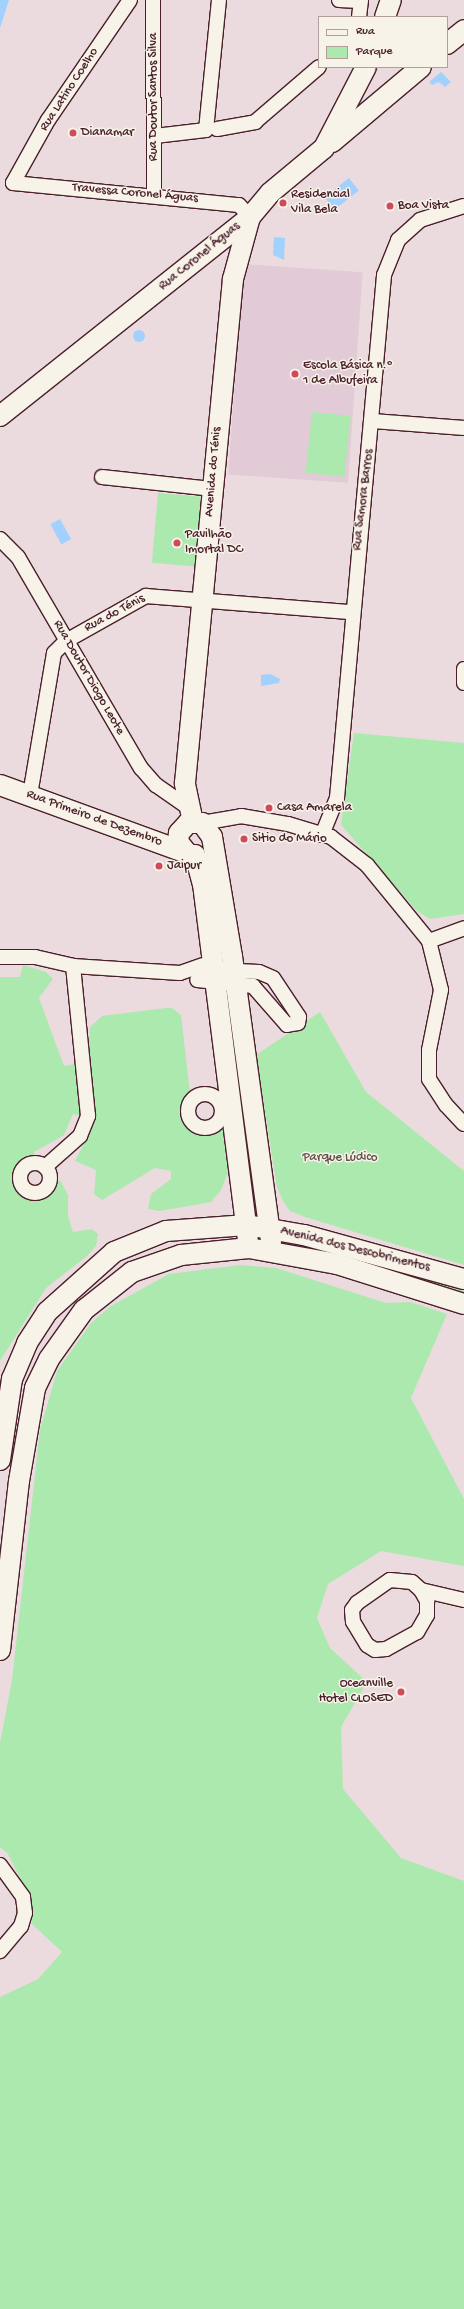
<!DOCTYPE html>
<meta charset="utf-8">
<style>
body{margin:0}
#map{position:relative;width:464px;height:2309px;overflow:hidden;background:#ebdbde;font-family:"Gochi Hand",sans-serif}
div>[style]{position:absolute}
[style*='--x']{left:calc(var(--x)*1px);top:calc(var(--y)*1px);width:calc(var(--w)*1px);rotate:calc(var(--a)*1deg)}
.built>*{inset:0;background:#e2cad7;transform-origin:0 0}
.green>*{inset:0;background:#ace9af;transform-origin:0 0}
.water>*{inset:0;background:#a3d1fe;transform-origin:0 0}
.round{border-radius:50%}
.roads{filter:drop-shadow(1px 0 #4a1f2b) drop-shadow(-1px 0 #4a1f2b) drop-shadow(0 1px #4a1f2b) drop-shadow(0 -1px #4a1f2b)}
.street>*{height:14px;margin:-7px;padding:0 7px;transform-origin:7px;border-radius:7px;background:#f7f3e8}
.street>.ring{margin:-7px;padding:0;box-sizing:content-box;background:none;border:14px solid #f7f3e8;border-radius:50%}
.secondary>*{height:20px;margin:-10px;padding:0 10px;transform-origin:10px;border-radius:10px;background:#f7f3e8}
.dots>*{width:11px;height:11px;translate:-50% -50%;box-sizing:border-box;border:2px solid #f7f3e8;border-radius:50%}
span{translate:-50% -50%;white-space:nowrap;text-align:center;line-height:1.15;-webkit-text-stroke:3px #f7f3e8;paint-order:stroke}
.street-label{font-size:13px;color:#4a1f2b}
.poi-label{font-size:13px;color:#4a1f2b}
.left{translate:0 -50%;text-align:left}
.right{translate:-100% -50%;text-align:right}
.park-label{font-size:13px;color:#62524c}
.legend{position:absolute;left:318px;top:16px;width:130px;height:52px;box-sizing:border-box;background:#f7f3e8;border:1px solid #b29e9c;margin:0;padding:5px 7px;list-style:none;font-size:12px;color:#4a1f2b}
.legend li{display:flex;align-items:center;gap:8px;height:20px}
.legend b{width:20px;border:1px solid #b29e9c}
</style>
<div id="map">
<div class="built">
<i style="left:243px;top:264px;width:120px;height:211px;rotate:4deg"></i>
</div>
<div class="green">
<i style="left:312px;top:412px;width:39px;height:61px;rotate:6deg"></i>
<i style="left:158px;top:493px;width:46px;height:70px;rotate:5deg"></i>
<i style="clip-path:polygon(354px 733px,464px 743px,464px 914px,430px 919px,417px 911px,341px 825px)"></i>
<i style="clip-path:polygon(23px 965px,46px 972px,53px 979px,39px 998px,64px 1066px,76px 1064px,83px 1116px,73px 1114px,64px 1135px,34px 1152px,35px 1158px,16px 1171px,15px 1183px,22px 1194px,39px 1197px,49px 1193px,60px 1180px,68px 1195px,68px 1216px,73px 1232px,92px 1229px,98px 1234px,96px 1246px,87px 1256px,46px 1288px,0 1361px,0 977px,20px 977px)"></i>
<i style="clip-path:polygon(166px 1008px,172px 1008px,181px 1015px,190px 1093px,183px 1105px,183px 1121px,201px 1133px,224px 1126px,229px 1170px,221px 1190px,211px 1202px,160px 1211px,148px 1209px,151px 1194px,171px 1179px,171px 1171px,155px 1168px,102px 1200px,94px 1194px,96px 1170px,75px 1161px,96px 1119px,88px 1053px,90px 1027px,102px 1016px)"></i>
<i style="clip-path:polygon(320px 1012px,366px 1092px,464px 1171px,464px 1265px,305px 1217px,290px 1211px,283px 1201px,277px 1187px,256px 1055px)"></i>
<i style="clip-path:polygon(287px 1238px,464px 1288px,464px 1297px,292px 1247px,276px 1239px)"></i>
<i style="clip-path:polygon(240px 1265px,276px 1268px,386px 1303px,410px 1302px,447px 1314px,411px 1398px,464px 1499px,464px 1566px,381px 1551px,328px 1584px,317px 1618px,330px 1648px,367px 1682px,341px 1727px,343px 1789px,401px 1858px,464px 1881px,464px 2309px,0 2309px,0 1997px,38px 1979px,62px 1952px,32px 1924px,29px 1896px,8px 1854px,0 1847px,0 1743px,12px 1680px,40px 1430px,57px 1371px,91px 1323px,111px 1306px,169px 1274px)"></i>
</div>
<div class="water">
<i style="clip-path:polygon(0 0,9px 0,0 28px)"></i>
<i style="clip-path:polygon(441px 72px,451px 82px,445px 87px,439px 82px,432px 85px,429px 82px)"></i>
<i style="left:349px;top:178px;width:16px;height:31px;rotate:52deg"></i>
<i style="clip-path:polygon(274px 237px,285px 238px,284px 260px,273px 255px)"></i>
<i class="round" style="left:133px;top:330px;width:12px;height:12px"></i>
<i style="left:60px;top:519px;width:23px;height:11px;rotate:61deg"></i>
<i style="clip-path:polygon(270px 674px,280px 679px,279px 683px,261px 686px,261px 675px)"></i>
</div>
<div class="roads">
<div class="street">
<i style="--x:130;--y:0;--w:145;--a:124.3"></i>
<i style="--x:48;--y:120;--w:72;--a:119.1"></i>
<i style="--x:13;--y:183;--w:227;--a:5.6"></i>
<i style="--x:239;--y:205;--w:16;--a:47"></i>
<i style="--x:153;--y:0;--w:194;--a:89.7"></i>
<i style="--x:339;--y:0;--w:21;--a:3"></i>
<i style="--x:359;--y:17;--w:17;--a:-83"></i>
<i style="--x:217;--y:129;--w:39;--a:-10"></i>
<i style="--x:255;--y:122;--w:84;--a:-40.7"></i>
<i style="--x:155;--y:136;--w:51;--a:-6.7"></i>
<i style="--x:206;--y:130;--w:131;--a:-84.3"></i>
<i style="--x:373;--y:421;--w:91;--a:4.4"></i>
<i style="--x:102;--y:477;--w:112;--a:6.2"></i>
<i style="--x:0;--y:539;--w:25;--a:45"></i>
<i style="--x:18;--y:557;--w:244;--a:59.8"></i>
<i style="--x:141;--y:768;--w:23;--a:49"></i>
<i style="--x:156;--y:785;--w:38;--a:35"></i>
<i style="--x:464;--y:669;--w:14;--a:90"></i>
<i style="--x:30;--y:795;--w:144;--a:-80.4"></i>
<i style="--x:54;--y:653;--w:17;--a:-45"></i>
<i style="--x:66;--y:641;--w:92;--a:-29.4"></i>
<i style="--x:146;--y:596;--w:206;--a:4.5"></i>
<i style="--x:202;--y:823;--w:40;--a:-10"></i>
<i style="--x:241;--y:816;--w:48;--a:9.7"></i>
<i style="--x:288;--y:824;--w:45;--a:16.8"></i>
<i style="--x:331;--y:837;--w:46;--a:37.9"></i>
<i style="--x:367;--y:865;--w:98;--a:50.8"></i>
<i style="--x:429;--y:941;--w:50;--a:76.2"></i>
<i style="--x:441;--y:990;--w:61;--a:101.3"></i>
<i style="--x:429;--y:1050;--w:29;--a:90"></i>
<i style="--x:429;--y:1079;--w:31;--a:57"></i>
<i style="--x:446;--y:1105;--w:26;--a:47"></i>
<i style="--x:322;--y:835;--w:40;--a:-68"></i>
<i style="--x:337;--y:798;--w:525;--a:-84.86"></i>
<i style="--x:384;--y:275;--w:38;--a:-68"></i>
<i style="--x:398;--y:240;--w:30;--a:-42"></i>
<i style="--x:420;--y:220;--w:46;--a:-17.7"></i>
<i style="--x:429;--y:941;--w:37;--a:-20"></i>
<i style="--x:0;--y:957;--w:35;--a:0"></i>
<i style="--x:35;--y:957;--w:39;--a:13"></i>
<i style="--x:73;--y:966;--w:107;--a:3.7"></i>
<i style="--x:180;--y:973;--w:24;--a:-19"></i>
<i style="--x:195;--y:969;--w:64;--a:2.7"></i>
<i style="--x:259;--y:972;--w:15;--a:23"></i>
<i style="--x:273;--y:978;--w:47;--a:56.3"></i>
<i style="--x:299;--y:1017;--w:6;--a:99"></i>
<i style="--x:298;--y:1023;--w:11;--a:170"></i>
<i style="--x:287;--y:1025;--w:52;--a:-131.1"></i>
<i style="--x:253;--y:986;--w:56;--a:-173.9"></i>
<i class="ring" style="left:188px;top:1094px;width:20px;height:20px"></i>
<i class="ring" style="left:20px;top:1163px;width:16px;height:16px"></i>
<i style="--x:45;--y:1167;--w:47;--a:-41.5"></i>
<i style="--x:80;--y:1136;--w:22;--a:-68"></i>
<i style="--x:88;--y:1116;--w:151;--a:-95.7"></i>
<i style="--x:390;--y:1580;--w:22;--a:5"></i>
<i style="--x:412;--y:1582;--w:12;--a:42"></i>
<i style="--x:421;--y:1590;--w:13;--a:61"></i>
<i style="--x:427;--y:1601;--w:14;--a:90"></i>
<i style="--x:427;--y:1615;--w:20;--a:120"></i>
<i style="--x:417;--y:1632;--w:35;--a:151"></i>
<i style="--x:386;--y:1649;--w:11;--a:175"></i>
<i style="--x:375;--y:1650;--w:9;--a:-148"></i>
<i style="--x:367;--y:1645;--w:27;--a:-121"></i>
<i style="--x:353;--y:1622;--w:12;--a:-95"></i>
<i style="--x:352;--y:1610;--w:9;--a:-54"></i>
<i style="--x:357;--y:1603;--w:40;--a:-34.9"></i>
<i style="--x:421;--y:1590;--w:44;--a:13.1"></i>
<i style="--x:0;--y:1865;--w:39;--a:54"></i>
<i style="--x:23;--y:1897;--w:16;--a:83"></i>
<i style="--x:25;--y:1913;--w:14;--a:107"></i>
<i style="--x:21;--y:1926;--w:33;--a:130"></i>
</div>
<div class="secondary">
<i style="--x:385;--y:17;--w:18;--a:-71"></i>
<i style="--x:447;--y:44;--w:22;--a:-39"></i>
<i style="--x:332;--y:142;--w:116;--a:-40.1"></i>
<i style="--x:0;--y:416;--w:320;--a:-38.5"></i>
<i style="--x:250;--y:217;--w:31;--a:-50"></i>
<i style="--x:270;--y:193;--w:70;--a:-39.8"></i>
<i style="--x:324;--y:148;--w:91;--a:-62.6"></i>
<i style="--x:0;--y:785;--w:202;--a:20"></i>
<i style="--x:193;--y:822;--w:40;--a:-102"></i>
<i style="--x:185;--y:783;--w:506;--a:-84.56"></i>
<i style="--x:233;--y:279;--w:64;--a:-74.7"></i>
<i style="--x:187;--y:853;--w:14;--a:-129"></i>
<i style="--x:178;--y:842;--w:9;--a:-84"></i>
<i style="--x:179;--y:833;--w:13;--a:-48"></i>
<i style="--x:188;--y:823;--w:14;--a:0"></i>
<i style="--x:202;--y:823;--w:17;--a:54"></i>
<i style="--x:212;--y:837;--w:121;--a:80.5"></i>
<i style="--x:232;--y:956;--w:288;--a:82.2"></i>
<i style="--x:195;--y:855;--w:30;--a:75"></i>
<i style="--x:203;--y:884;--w:357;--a:82.8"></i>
<i style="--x:0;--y:1460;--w:82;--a:-81.6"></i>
<i style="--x:12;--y:1379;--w:39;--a:-67"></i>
<i style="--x:27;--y:1343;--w:37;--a:-57"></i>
<i style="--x:47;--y:1312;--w:90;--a:-41.8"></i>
<i style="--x:114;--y:1252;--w:56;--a:-22"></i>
<i style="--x:166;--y:1231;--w:81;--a:-4.2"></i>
<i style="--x:247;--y:1225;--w:58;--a:10"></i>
<i style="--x:304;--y:1235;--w:166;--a:15.4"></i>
<i style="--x:0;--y:1650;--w:170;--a:-83.6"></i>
<i style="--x:19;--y:1481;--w:94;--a:-80.2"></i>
<i style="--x:35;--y:1388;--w:32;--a:-64"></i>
<i style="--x:49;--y:1359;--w:60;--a:-54.5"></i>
<i style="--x:84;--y:1310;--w:61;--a:-38.4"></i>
<i style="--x:132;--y:1272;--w:52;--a:-19.1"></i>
<i style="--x:181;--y:1255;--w:68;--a:-5.9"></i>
<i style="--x:249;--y:1248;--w:89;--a:10.3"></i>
<i style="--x:337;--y:1264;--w:133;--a:17.5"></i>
</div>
</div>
<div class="dots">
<i style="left:73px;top:133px;background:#d1495b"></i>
<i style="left:283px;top:203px;background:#d1495b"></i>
<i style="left:390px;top:206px;background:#d1495b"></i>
<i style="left:295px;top:374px;background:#d1495b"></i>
<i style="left:177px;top:543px;background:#d1495b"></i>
<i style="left:269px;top:808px;background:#d1495b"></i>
<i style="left:244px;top:839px;background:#d1495b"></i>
<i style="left:159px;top:866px;background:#d1495b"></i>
<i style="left:401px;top:1692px;background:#d1495b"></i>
</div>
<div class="street-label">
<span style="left:70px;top:90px;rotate:-57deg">Rua Latino Coelho</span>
<span style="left:154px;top:97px;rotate:-90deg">Rua Doutor Santos Silva</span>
<span style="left:135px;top:194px;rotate:5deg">Travessa Coronel Águas</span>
<span style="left:200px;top:257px;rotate:-39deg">Rua Coronel Águas</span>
<span style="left:214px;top:472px;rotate:-85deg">Avenida do Ténis</span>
<span style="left:364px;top:500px;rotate:-83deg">Rua Samora Barros</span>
<span style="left:115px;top:614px;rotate:-28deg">Rua do Ténis</span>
<span style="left:88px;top:678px;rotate:60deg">Rua Doutor Diogo Leote</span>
<span style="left:94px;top:819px;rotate:20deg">Rua Primeiro de Dezembro</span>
<span style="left:355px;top:1250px;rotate:14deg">Avenida dos Descobrimentos</span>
</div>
<div class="poi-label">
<span class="left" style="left:81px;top:133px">Dianamar</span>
<span class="left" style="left:291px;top:203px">Residencial<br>Vila Bela</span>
<span class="left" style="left:398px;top:206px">Boa Vista</span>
<span class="left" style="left:303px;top:374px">Escola Básica n.º<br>1 de Albufeira</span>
<span class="left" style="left:185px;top:543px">Pavilhão<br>Imortal DC</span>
<span class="left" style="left:277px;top:808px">Casa Amarela</span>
<span class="left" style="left:252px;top:839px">Sitio do Mário</span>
<span class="left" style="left:167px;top:866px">Jaipur</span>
<span class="right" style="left:393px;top:1692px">Oceanville<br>Hotel CLOSED</span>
</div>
<div class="park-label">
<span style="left:340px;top:1158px">Parque Lúdico</span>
</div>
<ul class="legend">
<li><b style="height:5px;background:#f7f3e8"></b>Rua</li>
<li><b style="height:11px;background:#ace9af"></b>Parque</li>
</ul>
</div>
